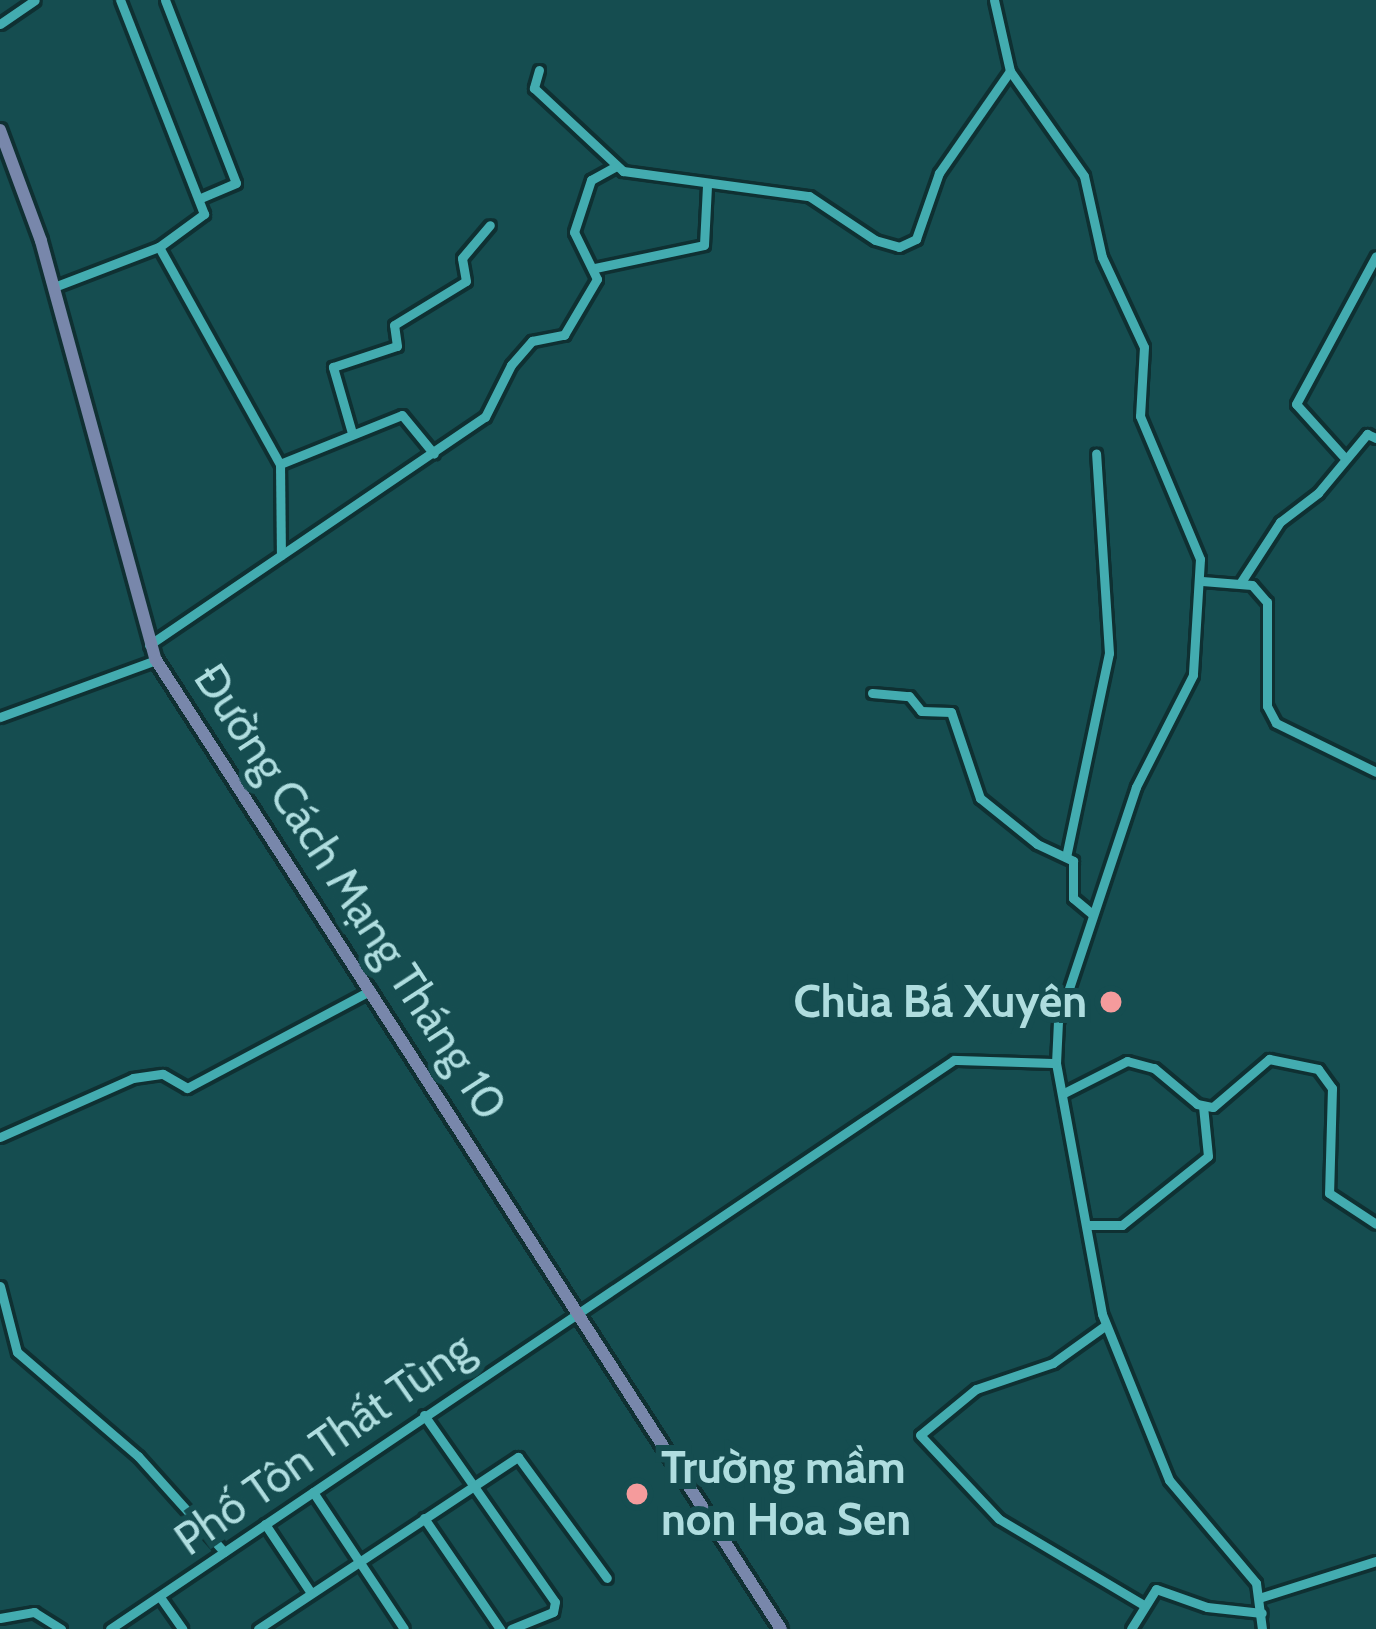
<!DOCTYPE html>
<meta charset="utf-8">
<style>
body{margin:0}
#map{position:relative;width:1376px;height:1629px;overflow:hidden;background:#154d50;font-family:Cabin,sans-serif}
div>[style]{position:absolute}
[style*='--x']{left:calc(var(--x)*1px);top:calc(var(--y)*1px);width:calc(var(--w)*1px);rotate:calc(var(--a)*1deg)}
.roads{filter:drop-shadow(3px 0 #0f3032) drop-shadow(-3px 0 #0f3032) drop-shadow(0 3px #0f3032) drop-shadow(0 -3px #0f3032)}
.minor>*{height:9px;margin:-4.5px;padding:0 4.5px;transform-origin:4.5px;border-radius:4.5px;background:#43acb0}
.major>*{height:12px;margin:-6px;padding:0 6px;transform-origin:6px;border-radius:6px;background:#7887ab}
.dots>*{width:33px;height:33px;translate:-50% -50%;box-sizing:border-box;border:6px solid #154d50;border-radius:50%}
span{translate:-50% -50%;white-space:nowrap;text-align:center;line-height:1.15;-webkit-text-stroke:12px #154d50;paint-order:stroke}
.street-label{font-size:45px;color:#afdddf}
.poi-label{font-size:45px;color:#afdddf;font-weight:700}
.right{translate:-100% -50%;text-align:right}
.left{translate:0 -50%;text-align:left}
</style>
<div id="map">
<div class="roads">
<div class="minor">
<i style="--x:165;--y:0;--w:196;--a:68.8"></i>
<i style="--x:236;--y:183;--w:38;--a:157"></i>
<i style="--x:994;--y:0;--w:73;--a:77.3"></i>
<i style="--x:1010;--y:71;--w:128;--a:54.8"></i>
<i style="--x:1084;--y:176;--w:83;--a:77.5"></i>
<i style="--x:1102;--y:257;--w:99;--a:65"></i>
<i style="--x:1144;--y:347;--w:69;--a:93.3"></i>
<i style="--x:1140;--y:416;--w:155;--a:67.2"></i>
<i style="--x:1200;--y:559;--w:116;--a:93.5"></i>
<i style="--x:1193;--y:675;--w:126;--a:117"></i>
<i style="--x:1136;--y:787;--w:247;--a:108.4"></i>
<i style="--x:1058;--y:1021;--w:42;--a:92.7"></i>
<i style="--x:1056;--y:1063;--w:255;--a:79.6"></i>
<i style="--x:1102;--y:1314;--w:179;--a:68"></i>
<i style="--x:1169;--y:1480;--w:135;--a:49.8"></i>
<i style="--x:1256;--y:1583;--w:46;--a:82.6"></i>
<i style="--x:0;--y:24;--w:42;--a:-34.4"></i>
<i style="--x:539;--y:70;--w:19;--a:106"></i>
<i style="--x:534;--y:88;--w:122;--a:43"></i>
<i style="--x:623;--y:171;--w:188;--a:7.7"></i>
<i style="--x:809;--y:196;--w:79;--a:33.7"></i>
<i style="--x:875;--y:240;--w:25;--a:16"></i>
<i style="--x:899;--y:247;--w:19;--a:-25"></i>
<i style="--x:916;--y:239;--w:70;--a:-70.8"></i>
<i style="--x:939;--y:173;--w:124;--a:-55.2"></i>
<i style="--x:159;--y:247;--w:248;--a:60.9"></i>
<i style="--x:280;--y:464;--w:91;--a:89.4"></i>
<i style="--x:595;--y:268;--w:111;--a:-11.9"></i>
<i style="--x:704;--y:245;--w:60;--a:-87.1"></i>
<i style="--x:54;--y:287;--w:112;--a:-20.9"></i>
<i style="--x:159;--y:247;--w:56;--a:-36.3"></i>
<i style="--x:204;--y:214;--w:230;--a:-111.4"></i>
<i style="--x:352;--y:433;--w:69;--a:-106.1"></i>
<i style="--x:333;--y:367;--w:67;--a:-18.2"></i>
<i style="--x:397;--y:346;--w:21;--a:-98"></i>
<i style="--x:394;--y:325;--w:84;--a:-31.4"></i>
<i style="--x:466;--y:281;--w:23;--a:-100"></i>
<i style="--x:462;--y:258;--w:43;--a:-49.7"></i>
<i style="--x:1343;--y:456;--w:70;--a:-132.1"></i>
<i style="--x:1296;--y:404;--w:168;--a:-61.6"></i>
<i style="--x:280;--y:464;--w:131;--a:-21.9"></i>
<i style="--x:402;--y:415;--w:50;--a:50.6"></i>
<i style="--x:1202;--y:581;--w:50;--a:4.6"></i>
<i style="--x:1252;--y:585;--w:23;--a:49"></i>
<i style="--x:1267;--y:602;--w:104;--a:90"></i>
<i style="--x:1267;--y:706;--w:19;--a:62"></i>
<i style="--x:1276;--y:723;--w:111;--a:26.1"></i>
<i style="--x:1241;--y:582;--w:72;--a:-57"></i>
<i style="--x:1280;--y:522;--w:48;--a:-37.3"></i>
<i style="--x:1318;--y:493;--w:77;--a:-50.3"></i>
<i style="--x:1367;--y:434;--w:10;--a:24"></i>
<i style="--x:149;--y:645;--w:406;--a:-34.2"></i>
<i style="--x:485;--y:417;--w:58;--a:-63.4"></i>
<i style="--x:511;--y:365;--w:32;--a:-49"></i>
<i style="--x:532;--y:341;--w:33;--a:-11"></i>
<i style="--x:564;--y:335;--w:65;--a:-59.5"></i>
<i style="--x:597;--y:279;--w:52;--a:-116.1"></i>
<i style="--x:574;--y:232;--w:55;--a:-71.9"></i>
<i style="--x:591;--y:180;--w:29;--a:-29"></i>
<i style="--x:872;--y:693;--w:37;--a:5"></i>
<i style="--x:909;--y:696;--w:19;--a:51"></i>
<i style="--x:921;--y:711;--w:30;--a:2"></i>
<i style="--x:951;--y:712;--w:91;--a:71.4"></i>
<i style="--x:980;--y:798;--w:73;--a:38.9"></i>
<i style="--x:1037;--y:844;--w:40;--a:25"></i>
<i style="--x:1073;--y:861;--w:37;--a:90"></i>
<i style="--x:1073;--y:898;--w:25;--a:40"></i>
<i style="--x:0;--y:717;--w:166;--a:-20.1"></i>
<i style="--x:1066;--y:857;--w:208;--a:-78.1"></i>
<i style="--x:1109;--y:653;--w:200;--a:-93.7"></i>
<i style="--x:1062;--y:1094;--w:73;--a:-26.9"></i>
<i style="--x:1127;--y:1061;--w:28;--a:15"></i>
<i style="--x:1154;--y:1068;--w:56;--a:39.9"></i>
<i style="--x:1197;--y:1104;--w:16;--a:11"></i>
<i style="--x:1213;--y:1107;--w:74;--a:-40.6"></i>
<i style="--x:1269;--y:1059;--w:50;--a:11.5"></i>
<i style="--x:1318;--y:1069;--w:24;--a:54"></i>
<i style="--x:1332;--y:1088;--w:105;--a:91.6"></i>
<i style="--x:1329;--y:1193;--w:56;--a:33.4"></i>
<i style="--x:0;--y:1137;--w:145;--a:-23.9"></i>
<i style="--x:133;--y:1078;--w:30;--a:-8"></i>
<i style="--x:163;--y:1074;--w:28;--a:30"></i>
<i style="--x:187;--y:1088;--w:208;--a:-28"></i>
<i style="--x:1090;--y:1225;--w:32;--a:0"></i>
<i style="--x:1122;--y:1225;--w:110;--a:-38.7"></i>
<i style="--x:1208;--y:1156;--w:50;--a:-95.7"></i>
<i style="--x:0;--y:1286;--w:68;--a:75.6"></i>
<i style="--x:17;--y:1352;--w:160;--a:40.7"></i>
<i style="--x:138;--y:1456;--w:129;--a:48.1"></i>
<i style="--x:1106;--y:1325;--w:65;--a:144.4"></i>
<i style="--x:1053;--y:1363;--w:81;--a:161.3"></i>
<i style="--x:976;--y:1389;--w:72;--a:140.6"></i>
<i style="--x:920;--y:1435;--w:115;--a:46.8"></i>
<i style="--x:999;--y:1519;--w:169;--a:30.7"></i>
<i style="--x:424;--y:1415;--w:228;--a:55"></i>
<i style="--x:555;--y:1602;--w:10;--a:101"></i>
<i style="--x:553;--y:1612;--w:45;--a:158"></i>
<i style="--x:313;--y:1492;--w:164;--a:56.4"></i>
<i style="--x:424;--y:1518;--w:135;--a:55.6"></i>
<i style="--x:265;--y:1524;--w:83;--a:56.3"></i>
<i style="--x:160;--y:1597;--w:39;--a:55"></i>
<i style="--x:1262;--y:1597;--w:120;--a:-17.5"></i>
<i style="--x:0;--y:1618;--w:35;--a:-10"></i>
<i style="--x:34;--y:1612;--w:32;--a:32"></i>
<i style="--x:110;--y:1629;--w:1018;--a:-33.99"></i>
<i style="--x:954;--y:1060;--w:102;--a:1.7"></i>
<i style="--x:258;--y:1629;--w:312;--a:-33.5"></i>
<i style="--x:518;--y:1457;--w:150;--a:53.7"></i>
<i style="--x:1131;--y:1629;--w:47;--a:-58"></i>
<i style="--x:1156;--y:1589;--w:54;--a:19.4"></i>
<i style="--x:1207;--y:1607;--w:55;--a:6.2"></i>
</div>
<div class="major">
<i style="--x:0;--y:130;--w:118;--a:69.7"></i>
<i style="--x:41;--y:241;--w:434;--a:74.7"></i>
<i style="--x:156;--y:660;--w:1153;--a:57.18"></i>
</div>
</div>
<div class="dots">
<i style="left:1111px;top:1002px;background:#f59b9c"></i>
<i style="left:637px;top:1494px;background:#f59b9c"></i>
</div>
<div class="street-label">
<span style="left:350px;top:892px;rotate:57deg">Đường Cách Mạng Tháng 10</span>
<span style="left:324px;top:1444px;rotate:-35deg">Phố Tôn Thất Tùng</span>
</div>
<div class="poi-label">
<span class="right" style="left:1087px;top:1002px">Chùa Bá Xuyên</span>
<span class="left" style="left:661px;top:1494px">Trường mầm<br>non Hoa Sen</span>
</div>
</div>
